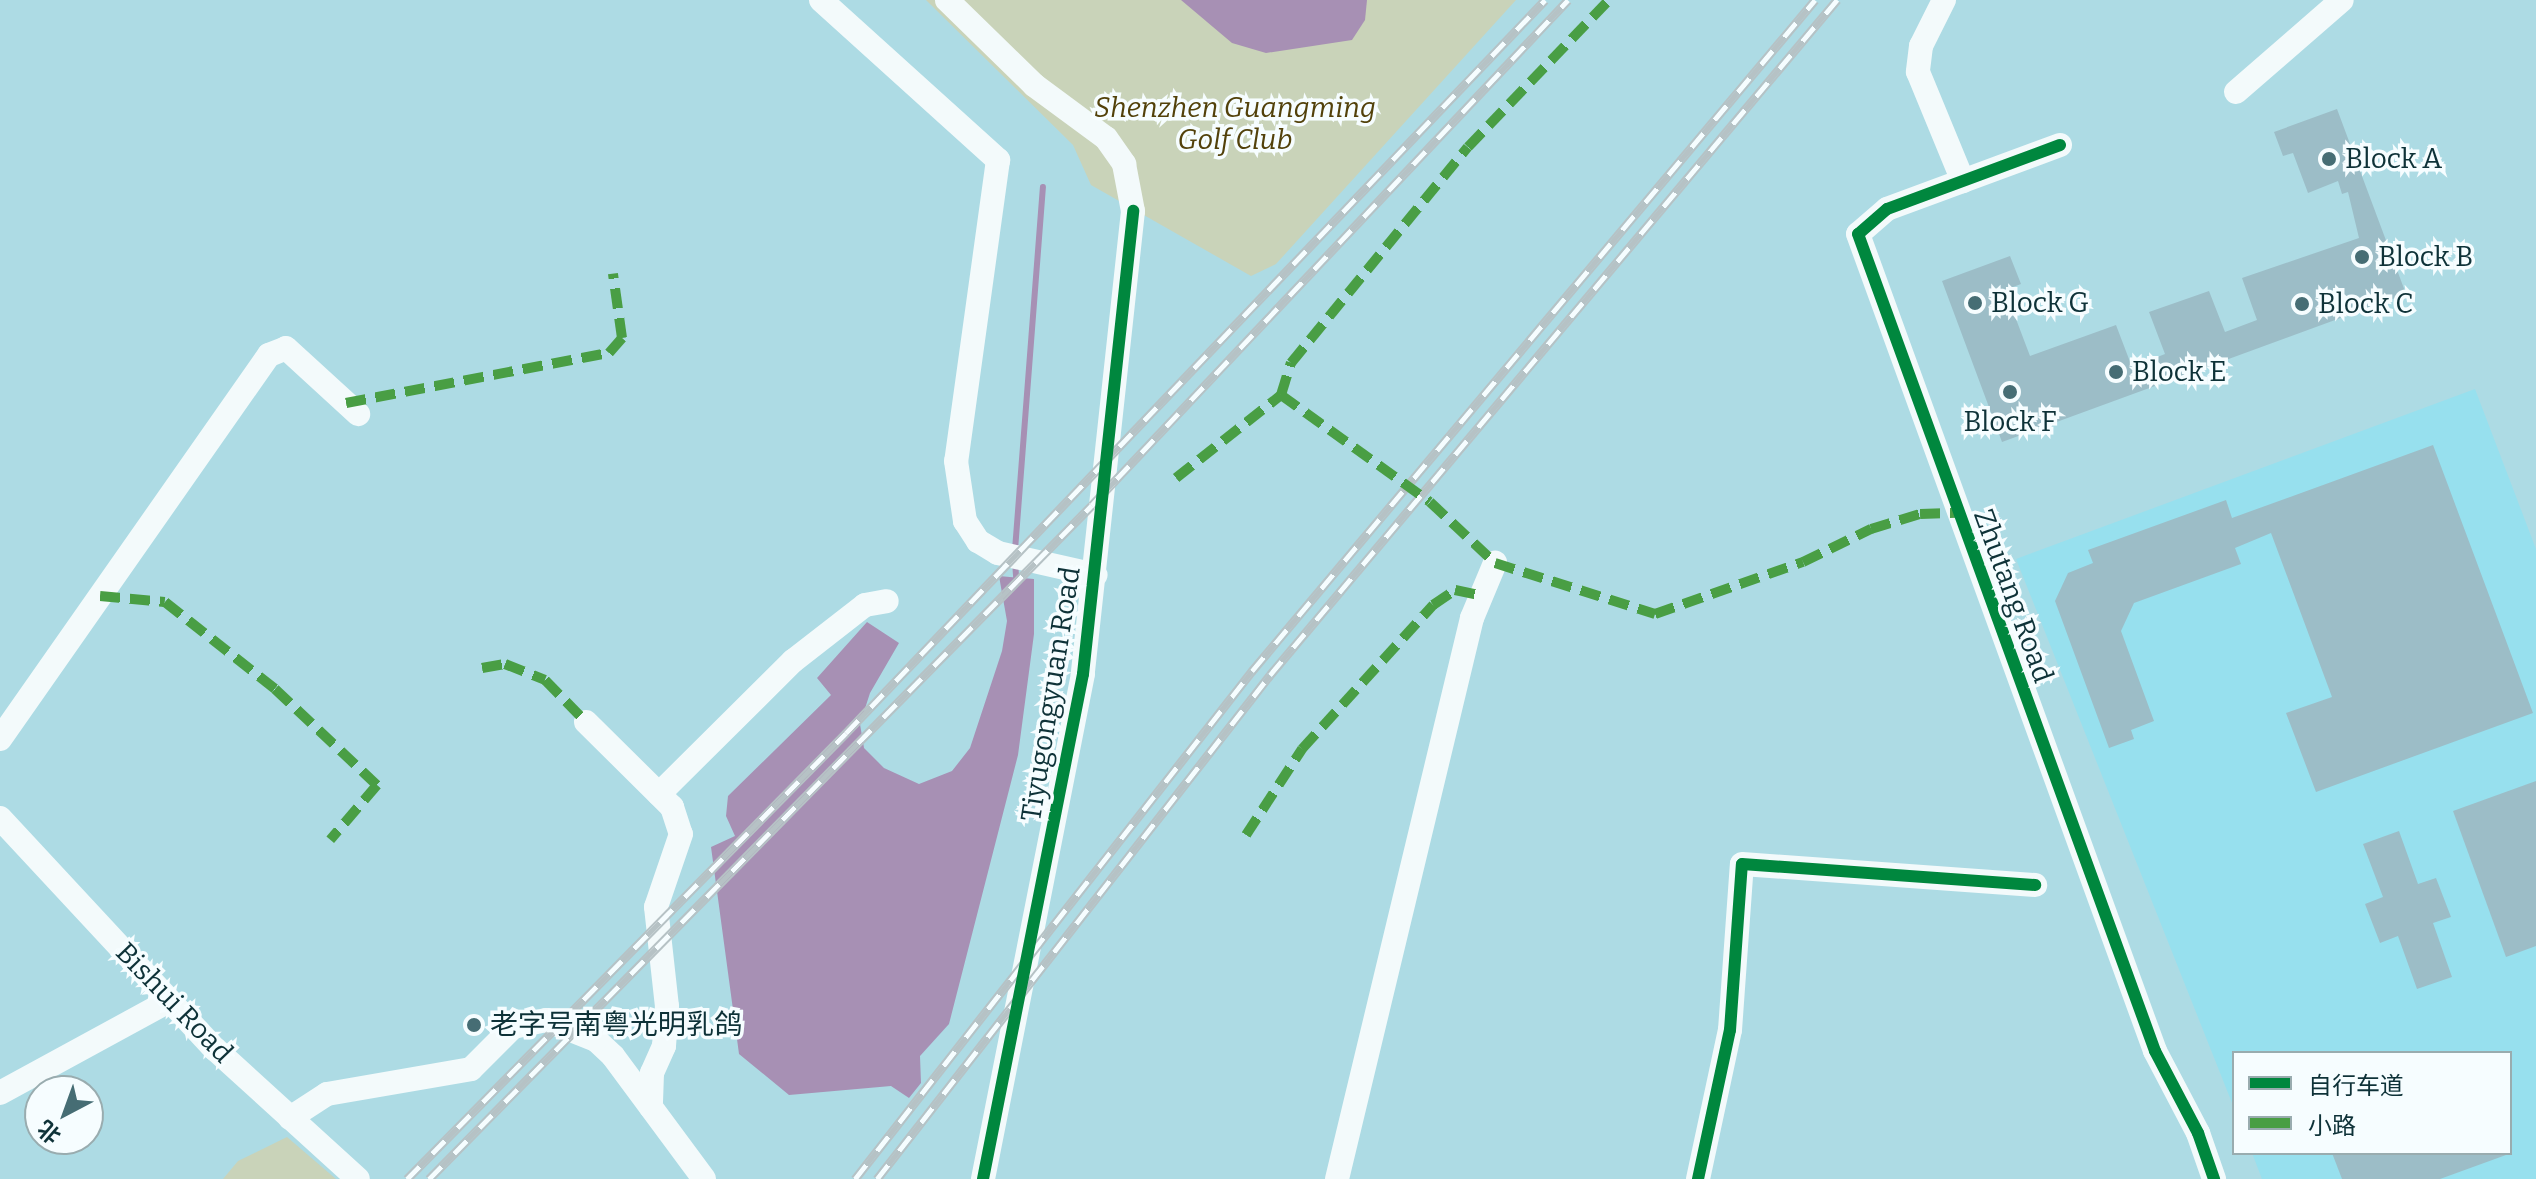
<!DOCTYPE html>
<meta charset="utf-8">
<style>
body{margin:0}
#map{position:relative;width:2536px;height:1179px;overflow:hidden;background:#addbe4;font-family:Bitter,"Noto Sans SC",serif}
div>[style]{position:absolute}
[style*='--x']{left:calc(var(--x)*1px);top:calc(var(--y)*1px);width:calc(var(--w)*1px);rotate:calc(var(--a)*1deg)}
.built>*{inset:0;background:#97e0ee}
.green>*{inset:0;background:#c9d3b9}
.water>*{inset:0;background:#a790b4}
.stream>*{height:6px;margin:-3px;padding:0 3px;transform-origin:3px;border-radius:3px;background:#a790b4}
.building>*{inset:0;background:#9cbdc7}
.minor>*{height:24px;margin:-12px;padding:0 12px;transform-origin:12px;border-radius:12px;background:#f3fafb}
.rail>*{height:9px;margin-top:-4.5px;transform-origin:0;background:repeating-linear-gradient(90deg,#f6fdff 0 18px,#b6c2c5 0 36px);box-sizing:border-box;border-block:2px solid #b6c2c5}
.quiet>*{height:10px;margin-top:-5px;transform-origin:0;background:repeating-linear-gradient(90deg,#499e44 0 20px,transparent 0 30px)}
.cycleway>*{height:12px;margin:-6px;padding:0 6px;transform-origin:6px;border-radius:6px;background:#00873e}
.dots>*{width:22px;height:22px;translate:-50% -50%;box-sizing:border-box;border:4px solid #f6fdff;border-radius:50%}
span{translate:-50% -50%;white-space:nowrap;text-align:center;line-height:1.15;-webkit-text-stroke:7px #f6fdff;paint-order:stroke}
.park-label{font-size:28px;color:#52410a;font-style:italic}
.poi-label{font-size:28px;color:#0e3238}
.left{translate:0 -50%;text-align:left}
.street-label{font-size:28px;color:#0e3238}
.legend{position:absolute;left:2232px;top:1051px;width:280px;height:104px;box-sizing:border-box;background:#f6fdff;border:2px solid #99acaf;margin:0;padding:10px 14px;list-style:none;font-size:24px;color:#0e3238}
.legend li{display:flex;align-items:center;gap:16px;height:40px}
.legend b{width:40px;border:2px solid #99acaf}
.north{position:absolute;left:24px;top:1075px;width:80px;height:80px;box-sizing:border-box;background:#f6fdff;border:2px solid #99acaf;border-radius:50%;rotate:221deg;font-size:22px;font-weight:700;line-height:32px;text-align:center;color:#0e3238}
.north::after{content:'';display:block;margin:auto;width:28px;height:36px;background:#466d74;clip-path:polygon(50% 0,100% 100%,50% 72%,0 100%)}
</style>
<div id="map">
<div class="built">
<i style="clip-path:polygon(2475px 389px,2536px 549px,2536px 1179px,2262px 1179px,2252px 1153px,2510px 1153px,2510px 1053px,2234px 1053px,2234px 1108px,2016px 559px)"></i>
</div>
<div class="green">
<i style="clip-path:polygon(926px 0,1516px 0,1276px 264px,1251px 276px,1091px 185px,1073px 145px)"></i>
<i style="clip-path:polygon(287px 1137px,336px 1179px,223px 1179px,238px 1161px)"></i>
</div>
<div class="water">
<i style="clip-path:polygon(1181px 0,1367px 0,1365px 20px,1352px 40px,1266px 53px,1232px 43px)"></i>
<i style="clip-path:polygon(999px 576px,1034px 579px,1034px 634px,1018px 755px,949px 1024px,920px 1056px,921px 1083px,909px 1098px,891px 1086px,789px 1095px,739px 1054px,711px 847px,735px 836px,726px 816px,728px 796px,831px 695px,817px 678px,867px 622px,899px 643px,870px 693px,860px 724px,864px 748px,884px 768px,919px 784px,952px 771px,970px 748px,1002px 651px,1007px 621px)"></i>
</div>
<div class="stream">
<i style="--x:1015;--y:550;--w:364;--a:-85.6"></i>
<i style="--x:1015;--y:561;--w:16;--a:86"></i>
</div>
<div class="building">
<i style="clip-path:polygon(2337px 109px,2406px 294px,2002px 442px,1942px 281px,2010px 256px,2021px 284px,2005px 290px,2030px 356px,2116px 325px,2132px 367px,2165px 354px,2149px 312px,2209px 291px,2225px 332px,2257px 320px,2242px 278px,2359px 238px,2348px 192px,2342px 194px,2338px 181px,2308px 193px,2293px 153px,2283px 156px,2274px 132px)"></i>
<i style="clip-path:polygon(2433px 445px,2533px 713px,2316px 792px,2286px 713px,2332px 697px,2271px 533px,2235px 548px,2241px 564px,2134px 603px,2121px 631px,2154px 721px,2131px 730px,2134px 739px,2109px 748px,2055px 601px,2068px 573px,2093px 563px,2088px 550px,2226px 500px,2232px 518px)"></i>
<i style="clip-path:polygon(2536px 781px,2536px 946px,2506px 957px,2453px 811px)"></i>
<i style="clip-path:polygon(2399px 831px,2418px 884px,2436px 878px,2451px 917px,2433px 923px,2452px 977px,2417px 989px,2398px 936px,2380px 943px,2365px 904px,2383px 897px,2363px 844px)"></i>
<i style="clip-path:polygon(2332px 1153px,2505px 1153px,2506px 1155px,2440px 1179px,2342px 1179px)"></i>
</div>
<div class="minor">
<i style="--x:821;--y:0;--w:239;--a:42.1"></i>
<i style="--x:998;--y:160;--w:304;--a:97.9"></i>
<i style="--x:956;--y:461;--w:61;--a:81.5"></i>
<i style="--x:965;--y:521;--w:24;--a:57"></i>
<i style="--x:978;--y:541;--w:23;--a:31"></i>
<i style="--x:998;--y:553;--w:100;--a:12.7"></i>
<i style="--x:947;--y:0;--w:122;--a:44.3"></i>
<i style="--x:1034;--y:85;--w:89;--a:36.4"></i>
<i style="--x:1106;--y:138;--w:32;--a:55"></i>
<i style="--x:1124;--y:164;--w:48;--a:79.2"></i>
<i style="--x:1133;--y:211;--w:466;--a:96.2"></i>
<i style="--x:1083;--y:674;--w:515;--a:101.2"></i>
<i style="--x:1944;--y:0;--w:51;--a:116.6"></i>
<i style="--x:1921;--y:46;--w:26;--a:97"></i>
<i style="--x:1918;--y:72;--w:118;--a:67.6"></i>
<i style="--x:2236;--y:92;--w:140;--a:-41"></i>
<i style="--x:2060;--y:145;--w:184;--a:159.7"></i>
<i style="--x:1887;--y:209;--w:38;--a:139"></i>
<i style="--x:1858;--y:234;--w:869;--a:70.02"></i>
<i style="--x:2155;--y:1051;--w:93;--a:62.3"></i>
<i style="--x:2198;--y:1133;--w:49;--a:70.8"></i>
<i style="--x:586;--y:722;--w:121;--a:44.7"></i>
<i style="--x:672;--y:807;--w:28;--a:72"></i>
<i style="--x:681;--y:834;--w:77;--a:108.9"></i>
<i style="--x:656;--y:907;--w:100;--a:83.7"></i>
<i style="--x:667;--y:1006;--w:40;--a:94.3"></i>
<i style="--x:664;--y:1046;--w:30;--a:114"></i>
<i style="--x:652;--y:1073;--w:34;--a:92"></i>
<i style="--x:0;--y:739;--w:469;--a:-55"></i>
<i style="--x:269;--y:355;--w:18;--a:-22"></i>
<i style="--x:286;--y:348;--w:98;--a:42.5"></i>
<i style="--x:659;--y:794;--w:189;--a:-44.8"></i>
<i style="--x:793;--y:661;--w:91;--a:-37.9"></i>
<i style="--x:865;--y:605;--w:22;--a:-10"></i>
<i style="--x:0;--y:818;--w:316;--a:47.1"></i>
<i style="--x:215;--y:1049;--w:193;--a:42.3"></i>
<i style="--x:0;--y:1093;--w:192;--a:-28.6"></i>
<i style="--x:290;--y:1118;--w:44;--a:-33"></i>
<i style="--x:327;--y:1094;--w:146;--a:-9.8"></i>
<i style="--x:471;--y:1069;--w:59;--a:-45"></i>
<i style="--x:513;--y:1027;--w:34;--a:-12"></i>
<i style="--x:546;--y:1020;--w:54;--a:21.8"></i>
<i style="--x:596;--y:1040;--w:23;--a:43"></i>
<i style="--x:613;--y:1056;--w:153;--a:53.5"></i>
<i style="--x:1337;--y:1179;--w:577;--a:-76.47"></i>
<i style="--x:1472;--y:618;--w:60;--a:-67.3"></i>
<i style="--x:1698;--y:1179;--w:152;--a:-77.9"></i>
<i style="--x:1730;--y:1030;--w:166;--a:-85.9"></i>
<i style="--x:1742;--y:864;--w:294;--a:4.1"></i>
</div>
<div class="rail">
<i style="--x:407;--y:1179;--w:626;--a:-45.45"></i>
<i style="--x:846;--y:733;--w:1013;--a:-46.36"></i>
<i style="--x:429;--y:1179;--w:945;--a:-45.47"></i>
<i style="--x:1092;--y:505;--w:694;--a:-46.69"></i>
<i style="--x:855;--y:1179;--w:645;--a:-51.99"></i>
<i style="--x:1252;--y:671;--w:876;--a:-50"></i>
<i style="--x:877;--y:1179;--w:639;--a:-52.05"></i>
<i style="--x:1270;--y:675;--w:882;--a:-49.97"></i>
</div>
<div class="quiet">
<i style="--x:1281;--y:395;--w:183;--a:35.7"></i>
<i style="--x:1430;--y:502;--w:89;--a:43.2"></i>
<i style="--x:1495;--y:563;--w:168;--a:17.7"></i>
<i style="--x:1655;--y:614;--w:157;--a:-19.4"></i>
<i style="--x:1803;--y:562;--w:76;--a:-25.9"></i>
<i style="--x:1871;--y:529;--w:51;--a:-17"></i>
<i style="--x:1920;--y:514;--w:37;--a:-2"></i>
<i style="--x:346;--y:403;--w:268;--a:-10.8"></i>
<i style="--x:609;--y:353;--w:20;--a:-49"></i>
<i style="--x:622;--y:338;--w:65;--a:-98"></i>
<i style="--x:1176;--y:478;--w:134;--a:-38.3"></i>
<i style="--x:1281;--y:395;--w:34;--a:-73"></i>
<i style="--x:1291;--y:363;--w:279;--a:-50.7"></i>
<i style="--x:1468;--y:147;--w:204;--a:-46.2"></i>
<i style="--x:100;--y:596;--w:65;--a:5.3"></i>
<i style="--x:165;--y:602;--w:140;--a:38.3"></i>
<i style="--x:275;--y:689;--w:140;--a:43.3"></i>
<i style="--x:377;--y:785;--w:72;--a:130.5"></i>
<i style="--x:482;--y:668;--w:23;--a:-10"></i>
<i style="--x:505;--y:664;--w:43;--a:21.8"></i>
<i style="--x:545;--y:680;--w:59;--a:45.7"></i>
<i style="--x:1246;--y:835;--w:103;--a:-56.9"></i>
<i style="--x:1302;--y:749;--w:195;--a:-47.7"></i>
<i style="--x:1433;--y:605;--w:27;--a:-34"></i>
<i style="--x:1455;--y:590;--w:25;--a:12"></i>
</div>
<div class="cycleway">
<i style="--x:2060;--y:145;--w:184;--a:159.7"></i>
<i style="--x:1887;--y:209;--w:38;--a:139"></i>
<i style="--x:1858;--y:234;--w:869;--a:70.02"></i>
<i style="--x:2155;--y:1051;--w:93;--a:62.3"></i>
<i style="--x:2198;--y:1133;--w:49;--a:70.8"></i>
<i style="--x:983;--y:1179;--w:515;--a:-78.8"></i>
<i style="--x:1083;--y:674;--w:466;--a:-83.8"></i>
<i style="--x:1698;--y:1179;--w:152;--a:-77.9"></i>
<i style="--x:1730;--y:1030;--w:166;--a:-85.9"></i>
<i style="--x:1742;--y:864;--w:294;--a:4.1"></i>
</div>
<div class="dots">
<i style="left:2329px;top:159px;background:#466d74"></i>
<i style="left:2362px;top:257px;background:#466d74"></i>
<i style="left:1975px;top:303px;background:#466d74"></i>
<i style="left:2302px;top:304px;background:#466d74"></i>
<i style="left:2116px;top:372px;background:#466d74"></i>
<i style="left:2010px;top:392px;background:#466d74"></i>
<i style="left:474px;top:1025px;background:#466d74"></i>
</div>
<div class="park-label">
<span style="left:1235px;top:124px">Shenzhen Guangming<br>Golf Club</span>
</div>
<div class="poi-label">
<span class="left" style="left:2345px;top:159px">Block A</span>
<span class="left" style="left:2378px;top:257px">Block B</span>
<span class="left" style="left:1991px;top:303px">Block G</span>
<span class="left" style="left:2318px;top:304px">Block C</span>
<span class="left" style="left:2132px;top:372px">Block E</span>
<span style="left:2010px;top:422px">Block F</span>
<span class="left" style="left:490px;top:1025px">老字号南粤光明乳鸽</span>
</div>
<div class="street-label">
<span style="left:2013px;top:596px;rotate:70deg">Zhutang Road</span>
<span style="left:1051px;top:694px;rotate:-81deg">Tiyugongyuan Road</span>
<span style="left:174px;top:1003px;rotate:46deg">Bishui Road</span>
</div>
<ul class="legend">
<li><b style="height:10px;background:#00873e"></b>自行车道</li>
<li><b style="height:10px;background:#499e44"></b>小路</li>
</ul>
<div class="north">北</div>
</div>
